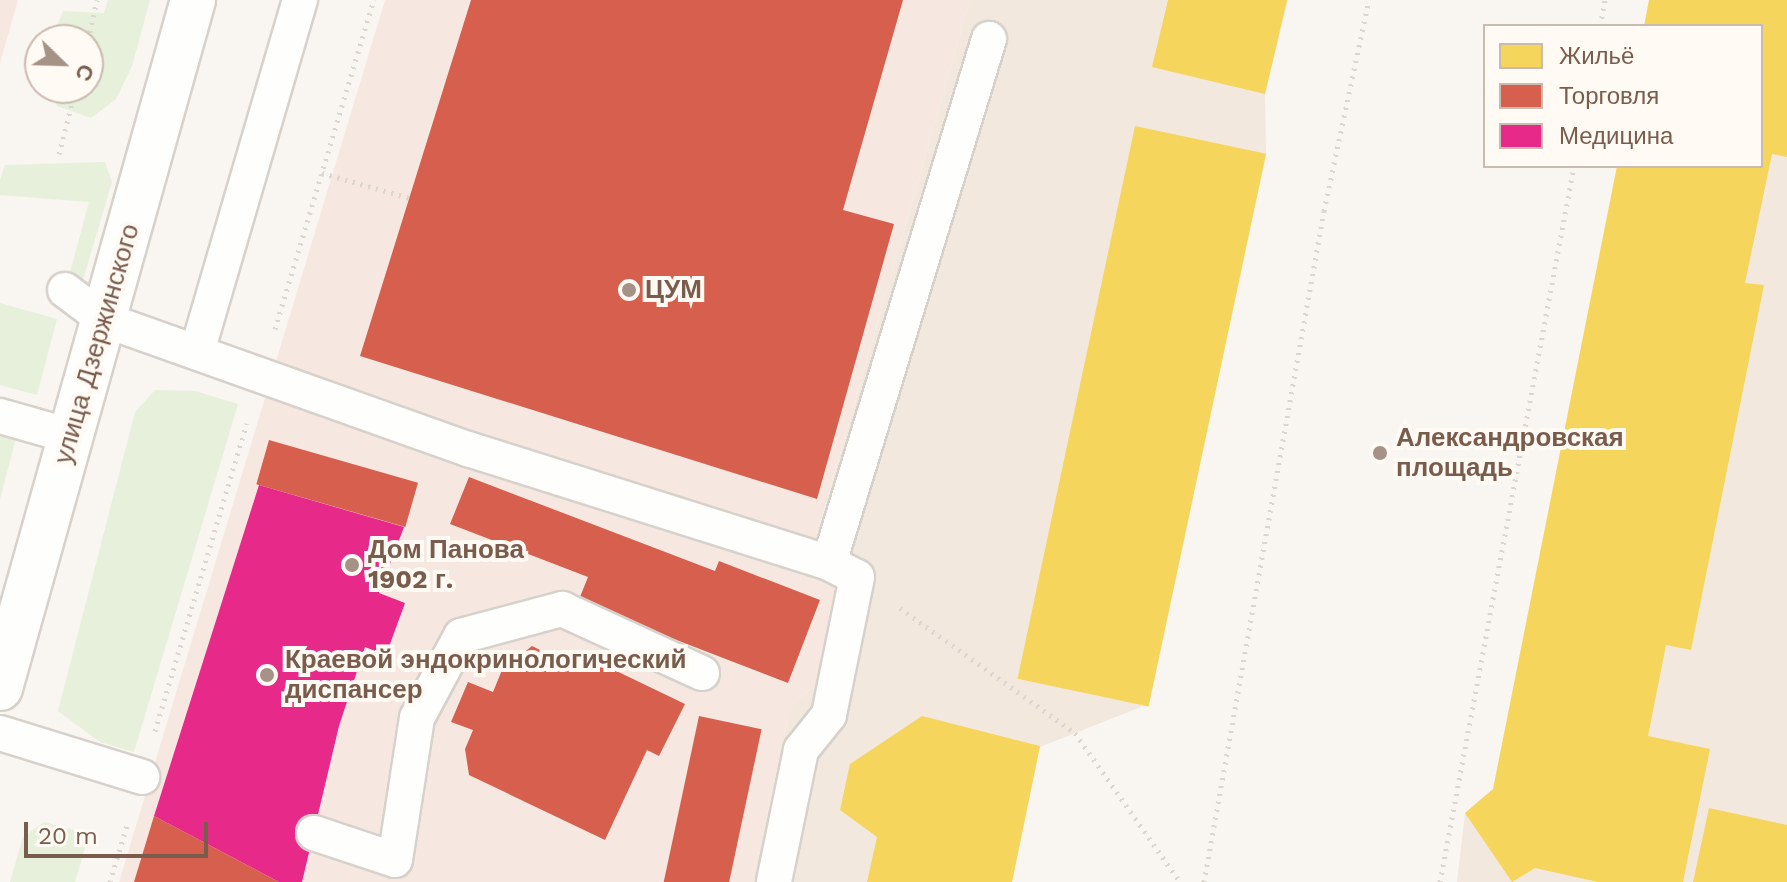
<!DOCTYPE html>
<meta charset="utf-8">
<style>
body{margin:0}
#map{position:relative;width:1787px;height:882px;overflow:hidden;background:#f9f5f0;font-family:"Work Sans",sans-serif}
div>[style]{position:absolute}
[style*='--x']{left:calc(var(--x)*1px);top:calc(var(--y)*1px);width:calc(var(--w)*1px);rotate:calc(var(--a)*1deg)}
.residential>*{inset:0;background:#f2e8de}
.commercial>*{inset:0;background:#f6e8e1}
.green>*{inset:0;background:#e7f0db}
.homes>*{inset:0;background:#f6d55c;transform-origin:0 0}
.shops>*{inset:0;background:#d6604d;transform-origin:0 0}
.health>*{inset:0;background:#e7298a}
.path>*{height:5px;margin-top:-2.5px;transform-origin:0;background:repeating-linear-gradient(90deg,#dcd5d0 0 2px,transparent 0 8px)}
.roads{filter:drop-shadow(2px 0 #d7d1cb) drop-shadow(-2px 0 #d7d1cb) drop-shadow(0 2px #d7d1cb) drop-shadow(0 -2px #d7d1cb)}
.lane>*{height:34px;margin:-17px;padding:0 17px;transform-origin:17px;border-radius:17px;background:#fefefd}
.secondary>*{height:44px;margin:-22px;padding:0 22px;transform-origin:22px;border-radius:22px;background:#fefefd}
.dots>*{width:22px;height:22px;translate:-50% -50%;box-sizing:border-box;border:4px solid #fffaf3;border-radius:50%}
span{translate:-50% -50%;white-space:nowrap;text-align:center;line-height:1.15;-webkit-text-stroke:8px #fffaf3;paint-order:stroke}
.poi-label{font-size:26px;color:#7a5c4d;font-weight:700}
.left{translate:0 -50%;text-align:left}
.street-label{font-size:26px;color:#7a5c4d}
.legend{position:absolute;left:1483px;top:24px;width:280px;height:144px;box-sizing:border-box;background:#fffaf3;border:2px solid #cabbb1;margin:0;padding:10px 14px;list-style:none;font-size:24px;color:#7a5c4d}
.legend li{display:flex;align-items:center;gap:16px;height:40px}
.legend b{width:40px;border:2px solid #cabbb1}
.north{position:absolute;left:24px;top:24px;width:80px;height:80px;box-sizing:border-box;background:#fffaf3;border:2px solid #cabbb1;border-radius:50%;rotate:113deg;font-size:22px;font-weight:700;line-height:32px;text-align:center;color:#7a5c4d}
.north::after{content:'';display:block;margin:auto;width:28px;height:36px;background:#a69286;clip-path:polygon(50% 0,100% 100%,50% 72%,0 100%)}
.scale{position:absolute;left:24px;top:822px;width:184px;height:36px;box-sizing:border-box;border:4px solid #7a5c4d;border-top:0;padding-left:10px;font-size:24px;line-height:28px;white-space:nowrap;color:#7a5c4d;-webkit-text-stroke:6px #fffaf3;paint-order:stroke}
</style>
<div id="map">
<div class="residential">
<i style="clip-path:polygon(970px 0,1288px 0,1265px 94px,1266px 155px,1141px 707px,1040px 747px,1012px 882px,752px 882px,791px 706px,827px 675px,807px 570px)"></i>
<i style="clip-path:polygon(1787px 0,1787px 882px,1457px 882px,1465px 813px,1493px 789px,1761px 166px,1761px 26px)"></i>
</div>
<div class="commercial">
<i style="clip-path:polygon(0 0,18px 0,0 63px)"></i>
<i style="clip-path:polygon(385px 0,970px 0,807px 569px,843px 585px,827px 675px,791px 706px,752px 882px,119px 882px)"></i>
</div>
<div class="green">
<i style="clip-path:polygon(108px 0,150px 0,132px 66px,116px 99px,91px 118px,57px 106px,52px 88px,88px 88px,88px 40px,51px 40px,63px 11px,104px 13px)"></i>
<i style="clip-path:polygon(105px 162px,112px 182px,82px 283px,68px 280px,89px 202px,0 195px,0 180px,5px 165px)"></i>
<i style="clip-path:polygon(0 303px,57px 319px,37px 395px,0 385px)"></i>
<i style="clip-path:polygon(155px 390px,195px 391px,238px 404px,134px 752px,100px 742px,58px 711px,135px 412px)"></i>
<i style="clip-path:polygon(0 426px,16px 438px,0 499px)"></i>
<i style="clip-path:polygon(44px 822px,89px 834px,75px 882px,10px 882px,23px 837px)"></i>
</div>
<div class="homes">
<i style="clip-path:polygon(1168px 0,1287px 0,1265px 94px,1152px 67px)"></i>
<i style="clip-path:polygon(1649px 0,1787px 0,1787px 157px,1772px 154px,1745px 283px,1764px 285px,1691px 650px,1666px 645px,1648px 736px,1710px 749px,1683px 882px,1598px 882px,1535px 868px,1512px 882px,1465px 813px,1493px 789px,1617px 166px,1761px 166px,1761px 26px,1644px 26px)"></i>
<i style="left:1135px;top:126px;width:134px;height:565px;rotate:12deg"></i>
<i style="clip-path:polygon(922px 716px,1040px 746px,1012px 882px,867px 882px,877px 837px,840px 810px,850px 764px)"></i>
<i style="clip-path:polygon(1709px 808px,1787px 825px,1787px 882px,1693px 882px)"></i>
</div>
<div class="shops">
<i style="clip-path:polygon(471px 0,903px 0,843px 210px,894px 224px,817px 499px,360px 356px)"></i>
<i style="left:269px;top:440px;width:155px;height:46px;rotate:16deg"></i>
<i style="clip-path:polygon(469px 477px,715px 571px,719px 561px,820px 600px,788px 683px,578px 602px,588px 577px,450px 524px)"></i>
<i style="clip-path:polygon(532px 646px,573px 666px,579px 653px,685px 704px,659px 756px,647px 750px,605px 840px,469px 775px,465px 749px,473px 730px,451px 722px,468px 682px,493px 692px,502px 670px)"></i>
<i style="left:699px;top:716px;width:64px;height:170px;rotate:12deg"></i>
<i style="clip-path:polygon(154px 816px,279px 882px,134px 882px)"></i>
</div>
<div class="health">
<i style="clip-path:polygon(259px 485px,404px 527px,379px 593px,405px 603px,386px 655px,365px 647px,339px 726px,302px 882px,279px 882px,154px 816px)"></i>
</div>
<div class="path">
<i style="--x:1600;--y:26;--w:26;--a:-79"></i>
<i style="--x:88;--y:40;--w:41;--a:-77.3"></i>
<i style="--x:59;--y:154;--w:68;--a:-75.6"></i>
<i style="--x:322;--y:173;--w:95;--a:15.9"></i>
<i style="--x:275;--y:329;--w:344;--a:-73.3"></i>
<i style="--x:900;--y:608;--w:215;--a:35.5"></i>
<i style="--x:1075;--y:733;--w:182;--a:54.8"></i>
<i style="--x:155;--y:731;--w:321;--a:-73.4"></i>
<i style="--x:110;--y:882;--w:59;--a:-73.4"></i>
<i style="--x:1204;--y:882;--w:682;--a:-79.86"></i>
<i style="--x:1324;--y:211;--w:216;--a:-78"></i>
<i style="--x:1440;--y:882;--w:728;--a:-79.4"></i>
</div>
<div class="roads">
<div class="lane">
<i style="--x:65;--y:290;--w:50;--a:36.9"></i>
<i style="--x:105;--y:320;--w:385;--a:19.6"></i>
<i style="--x:468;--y:449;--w:379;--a:17.5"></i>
<i style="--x:829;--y:563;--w:31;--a:27"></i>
<i style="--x:857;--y:577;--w:141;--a:101.5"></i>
<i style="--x:829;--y:715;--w:45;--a:128.7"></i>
<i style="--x:801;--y:750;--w:135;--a:101.6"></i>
<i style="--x:197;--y:352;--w:367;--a:-73.7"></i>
<i style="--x:0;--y:416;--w:73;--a:15.9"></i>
<i style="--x:829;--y:563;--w:548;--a:-73.02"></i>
<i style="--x:0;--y:733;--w:149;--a:17.2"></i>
<i style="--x:314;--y:833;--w:85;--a:18.4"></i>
<i style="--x:395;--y:860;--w:144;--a:-81.2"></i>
<i style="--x:417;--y:718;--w:93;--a:-61.8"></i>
<i style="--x:461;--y:636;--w:105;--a:-15"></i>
<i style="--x:562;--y:609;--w:154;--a:24.6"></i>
</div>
<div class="secondary">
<i style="--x:0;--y:688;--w:715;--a:-74.33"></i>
</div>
</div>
<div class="dots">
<i style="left:629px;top:290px;background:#a69286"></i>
<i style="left:1380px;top:453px;background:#a69286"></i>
<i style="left:352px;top:565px;background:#a69286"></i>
<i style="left:267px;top:675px;background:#a69286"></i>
</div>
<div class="poi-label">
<span class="left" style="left:645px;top:290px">ЦУМ</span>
<span class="left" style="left:1396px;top:453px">Александровская<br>площадь</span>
<span class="left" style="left:368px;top:565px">Дом Панова<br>1902 г.</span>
<span class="left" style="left:285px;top:675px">Краевой эндокринологический<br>диспансер</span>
</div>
<div class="street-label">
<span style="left:97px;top:344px;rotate:-74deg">улица Дзержинского</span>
</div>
<ul class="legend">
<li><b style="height:22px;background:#f6d55c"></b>Жильё</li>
<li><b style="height:22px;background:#d6604d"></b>Торговля</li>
<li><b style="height:22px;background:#e7298a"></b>Медицина</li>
</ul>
<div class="north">С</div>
<div class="scale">20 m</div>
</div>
